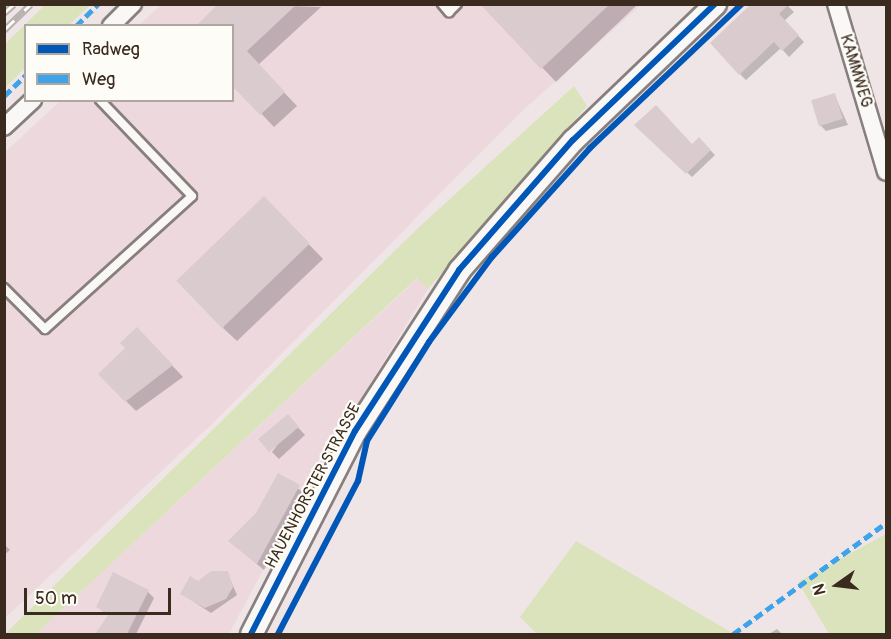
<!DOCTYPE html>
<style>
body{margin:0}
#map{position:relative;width:891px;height:639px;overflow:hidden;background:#efe5e7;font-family:Pangolin,sans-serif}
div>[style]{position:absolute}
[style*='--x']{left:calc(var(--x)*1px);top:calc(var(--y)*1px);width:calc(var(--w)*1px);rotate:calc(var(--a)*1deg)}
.built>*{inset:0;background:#edd8de}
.green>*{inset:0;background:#dae3bc}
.shadow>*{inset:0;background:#0003}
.building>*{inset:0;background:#dacbcf;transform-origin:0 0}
.roads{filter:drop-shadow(2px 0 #877f7d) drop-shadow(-2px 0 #877f7d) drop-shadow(0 2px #877f7d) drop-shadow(0 -2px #877f7d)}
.service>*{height:8px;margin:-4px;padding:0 4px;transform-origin:4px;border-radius:4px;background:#f9f8f6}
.minor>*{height:16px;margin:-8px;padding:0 8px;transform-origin:8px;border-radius:8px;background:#f9f8f6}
.tertiary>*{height:21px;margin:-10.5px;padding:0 10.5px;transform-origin:10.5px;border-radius:10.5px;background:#f9f8f6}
.rail>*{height:7px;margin-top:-3.5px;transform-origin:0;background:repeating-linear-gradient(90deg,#fdfcf7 0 14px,#b4b1af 0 28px);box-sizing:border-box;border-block:2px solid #b4b1af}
.quiet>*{height:4.5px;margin-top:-2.25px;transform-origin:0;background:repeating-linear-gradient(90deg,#3fa3ea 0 9px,transparent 0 13.5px)}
.cycleway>*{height:6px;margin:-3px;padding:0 3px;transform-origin:3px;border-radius:3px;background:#0057b8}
span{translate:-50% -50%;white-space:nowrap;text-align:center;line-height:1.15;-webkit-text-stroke:4.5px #fdfcf7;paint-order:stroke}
.street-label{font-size:16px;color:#3b2a1e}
.frame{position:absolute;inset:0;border:6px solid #3b2a1e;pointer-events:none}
.legend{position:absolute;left:24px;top:24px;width:210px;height:78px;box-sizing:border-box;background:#fdfcf7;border:2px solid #afa8a0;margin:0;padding:8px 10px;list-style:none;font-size:18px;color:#3b2a1e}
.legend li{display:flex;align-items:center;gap:12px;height:30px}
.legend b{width:30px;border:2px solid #afa8a0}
.north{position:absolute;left:807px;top:555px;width:60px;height:60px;-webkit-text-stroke:4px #fdfcf7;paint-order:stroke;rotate:256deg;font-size:16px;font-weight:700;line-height:24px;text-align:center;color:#3b2a1e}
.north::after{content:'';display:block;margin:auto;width:21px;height:27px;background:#3b2a1e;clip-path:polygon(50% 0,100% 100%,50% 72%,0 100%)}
.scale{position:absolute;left:24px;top:588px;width:147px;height:27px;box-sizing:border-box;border:3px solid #3b2a1e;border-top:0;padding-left:8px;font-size:18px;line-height:21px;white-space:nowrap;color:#3b2a1e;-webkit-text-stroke:4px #fdfcf7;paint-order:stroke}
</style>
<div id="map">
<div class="built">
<i style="clip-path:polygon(161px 5px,641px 5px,521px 112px,214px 422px,5px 618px,4px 153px,60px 101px,232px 100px,232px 26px,139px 25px)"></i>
<i style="clip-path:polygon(418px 278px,428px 289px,306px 489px,229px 634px,36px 634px)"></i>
</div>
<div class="green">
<i style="clip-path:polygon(45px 5px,90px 5px,69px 25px,26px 26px,25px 68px,5px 88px,5px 44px)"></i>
<i style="clip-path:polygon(574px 86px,587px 106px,428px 289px,417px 278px,36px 634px,5px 634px,417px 229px)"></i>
<i style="clip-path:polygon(886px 534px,886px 634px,829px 634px,798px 582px)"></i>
<i style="clip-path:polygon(576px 541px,734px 634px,537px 634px,520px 617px)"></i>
</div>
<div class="shadow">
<i style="clip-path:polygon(221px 4px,321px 7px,258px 65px,297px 106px,274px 127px,236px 87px,232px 90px,232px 26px)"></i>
<i style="clip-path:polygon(482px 4px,638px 4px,556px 82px)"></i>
<i style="clip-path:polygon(753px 4px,786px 4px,794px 12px,784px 21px,804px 42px,789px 57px,781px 48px,746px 80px,740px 74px)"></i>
<i style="clip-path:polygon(834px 94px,848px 125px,826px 131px,820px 125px)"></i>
<i style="clip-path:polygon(637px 125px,692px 146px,699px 139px,715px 155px,692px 177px)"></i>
<i style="clip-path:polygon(277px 211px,323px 259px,237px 341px,223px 328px)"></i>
<i style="clip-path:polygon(147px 339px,183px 377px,136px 411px,126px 401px)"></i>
<i style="clip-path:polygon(294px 423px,305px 435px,279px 459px,272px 452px)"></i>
<i style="clip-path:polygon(278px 475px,306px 494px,264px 570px,230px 541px,257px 513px)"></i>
<i style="clip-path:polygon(4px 544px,10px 550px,4px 555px)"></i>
<i style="clip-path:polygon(227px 572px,237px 595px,211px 613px,182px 594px)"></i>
<i style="clip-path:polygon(148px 592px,154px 598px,136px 634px,99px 631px,109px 616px,98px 607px)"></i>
<i style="clip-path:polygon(777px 629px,782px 634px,769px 634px)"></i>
</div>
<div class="building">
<i style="clip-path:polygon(218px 4px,297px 4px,247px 51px,285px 92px,260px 115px,232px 86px,232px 26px,196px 26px)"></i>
<i style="clip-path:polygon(480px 4px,610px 4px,541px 69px)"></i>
<i style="clip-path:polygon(751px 4px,789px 4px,779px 14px,799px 35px,782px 51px,774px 42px,739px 75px,710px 43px)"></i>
<i style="left:835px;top:93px;width:27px;height:25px;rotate:73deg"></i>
<i style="clip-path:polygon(656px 105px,692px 144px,699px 137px,711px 150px,686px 174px,634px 125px)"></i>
<i style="left:264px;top:196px;width:66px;height:122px;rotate:46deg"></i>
<i style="clip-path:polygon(137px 327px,173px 365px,125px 402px,98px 374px,125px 348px,120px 343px)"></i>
<i style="left:288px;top:414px;width:17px;height:39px;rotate:50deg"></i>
<i style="clip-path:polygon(278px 473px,300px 485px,257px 564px,228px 541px,256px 513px)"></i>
<i style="clip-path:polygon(211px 571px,228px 571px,233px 587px,226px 599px,205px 608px,180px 594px,190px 576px,198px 581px)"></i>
<i style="clip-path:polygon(113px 572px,149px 590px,127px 634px,95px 634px,109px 614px,96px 607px)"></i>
</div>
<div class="roads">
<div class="service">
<i style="--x:442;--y:4;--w:11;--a:49"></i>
<i style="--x:449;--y:12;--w:11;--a:-45"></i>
<i style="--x:4;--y:288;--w:58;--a:45"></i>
<i style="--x:45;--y:329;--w:198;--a:-42.1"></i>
<i style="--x:192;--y:196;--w:133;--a:-133.8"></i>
</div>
<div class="minor">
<i style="--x:836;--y:4;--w:175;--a:73.4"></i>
<i style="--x:111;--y:26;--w:31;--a:-45"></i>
<i style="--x:4;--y:127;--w:40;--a:-43"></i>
</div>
<div class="tertiary">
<i style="--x:251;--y:634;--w:228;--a:-62.9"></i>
<i style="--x:355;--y:431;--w:192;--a:-57.1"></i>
<i style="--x:459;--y:270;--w:173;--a:-48.8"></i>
<i style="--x:573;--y:140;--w:197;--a:-43.8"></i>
</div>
</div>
<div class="rail">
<i style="--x:4;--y:13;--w:13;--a:-42"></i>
<i style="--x:4;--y:30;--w:37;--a:-44"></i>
</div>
<div class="quiet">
<i style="--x:76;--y:26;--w:31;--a:-45"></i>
<i style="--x:4;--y:96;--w:30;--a:-44"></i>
<i style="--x:733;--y:634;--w:189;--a:-36"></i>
</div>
<div class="cycleway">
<i style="--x:251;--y:634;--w:228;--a:-62.9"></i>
<i style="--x:355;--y:431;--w:192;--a:-57.1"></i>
<i style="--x:459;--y:270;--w:173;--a:-48.8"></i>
<i style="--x:573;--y:140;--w:197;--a:-43.8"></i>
<i style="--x:278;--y:634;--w:173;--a:-62.4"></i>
<i style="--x:358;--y:481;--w:41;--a:-77.3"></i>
<i style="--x:367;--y:441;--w:117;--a:-57.9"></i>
<i style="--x:429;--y:342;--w:106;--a:-53.5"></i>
<i style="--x:492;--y:257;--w:147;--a:-48"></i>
<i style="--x:590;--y:148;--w:209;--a:-43.5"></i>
</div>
<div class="street-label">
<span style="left:856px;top:71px;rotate:73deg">KAMMWEG</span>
<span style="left:313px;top:486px;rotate:-62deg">HAUENHORSTER STRASSE</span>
</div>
<div class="frame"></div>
<ul class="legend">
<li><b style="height:8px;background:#0057b8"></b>Radweg</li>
<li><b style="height:8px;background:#3fa3ea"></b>Weg</li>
</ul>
<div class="north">N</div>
<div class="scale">50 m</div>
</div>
